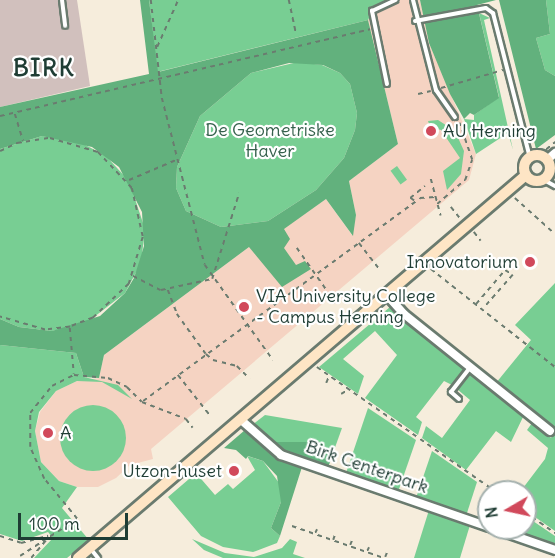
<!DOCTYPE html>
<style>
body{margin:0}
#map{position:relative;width:555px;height:558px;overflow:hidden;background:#f6eddc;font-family:Delius,sans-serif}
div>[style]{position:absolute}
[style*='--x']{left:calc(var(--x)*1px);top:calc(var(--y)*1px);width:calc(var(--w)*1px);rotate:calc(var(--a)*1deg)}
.built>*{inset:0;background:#f5d3c2}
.industrial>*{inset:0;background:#d1c0bd}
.green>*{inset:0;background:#78ce93;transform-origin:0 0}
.round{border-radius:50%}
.forest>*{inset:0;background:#62b17d}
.path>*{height:1.5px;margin-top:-0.75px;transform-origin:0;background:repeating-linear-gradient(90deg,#6a7b6f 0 4.5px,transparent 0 9px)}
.roads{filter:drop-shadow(2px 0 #6a7b6f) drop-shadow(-2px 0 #6a7b6f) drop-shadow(0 2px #6a7b6f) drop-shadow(0 -2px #6a7b6f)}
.lane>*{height:4px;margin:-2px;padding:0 2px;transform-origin:2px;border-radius:2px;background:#fff}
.street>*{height:8px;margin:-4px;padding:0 4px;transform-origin:4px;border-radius:4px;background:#fff}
.secondary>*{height:10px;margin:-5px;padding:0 5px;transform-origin:5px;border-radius:5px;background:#fee5c5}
.secondary>.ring{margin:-5px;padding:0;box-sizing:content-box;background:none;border:10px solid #fee5c5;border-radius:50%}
.dots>*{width:16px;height:16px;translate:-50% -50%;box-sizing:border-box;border:3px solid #fff;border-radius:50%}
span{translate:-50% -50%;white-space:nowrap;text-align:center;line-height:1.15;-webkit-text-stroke:4.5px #fff;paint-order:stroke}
.park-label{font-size:18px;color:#35614c}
.poi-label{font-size:18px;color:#1f3d34}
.left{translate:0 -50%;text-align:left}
.right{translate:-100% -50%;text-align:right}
.street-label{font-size:18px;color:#1f3d34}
.district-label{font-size:24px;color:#1f3d34;font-weight:700;letter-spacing:1.5px}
.north{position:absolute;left:477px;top:480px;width:60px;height:60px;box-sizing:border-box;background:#fff;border:2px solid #a5b1ae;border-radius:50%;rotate:261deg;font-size:16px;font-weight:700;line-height:24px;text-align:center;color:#1f3d34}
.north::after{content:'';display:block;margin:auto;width:21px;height:27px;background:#d1495b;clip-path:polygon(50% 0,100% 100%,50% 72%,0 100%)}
.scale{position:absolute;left:18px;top:513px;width:110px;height:27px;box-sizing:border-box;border:3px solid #1f3d34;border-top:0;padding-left:8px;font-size:18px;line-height:21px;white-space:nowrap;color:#1f3d34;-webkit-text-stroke:4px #fff;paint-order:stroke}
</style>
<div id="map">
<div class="built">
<i style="clip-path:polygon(396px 0,420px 0,429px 43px,476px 154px,469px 180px,151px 449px,153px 459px,130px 465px,116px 478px,98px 487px,77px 487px,59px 481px,41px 462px,35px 431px,40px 412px,56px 391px,77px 381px,99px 378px,104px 355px,249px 247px,283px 229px,326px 199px,352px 235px,356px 215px,349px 181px,398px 144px,368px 20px,375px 6px)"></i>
</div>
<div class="industrial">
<i style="clip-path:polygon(0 0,77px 0,90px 86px,0 107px)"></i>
</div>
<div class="green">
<i style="clip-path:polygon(149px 0,396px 0,375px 6px,368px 20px,157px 72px)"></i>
<i style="clip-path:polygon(546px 0,555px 0,555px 76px,545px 70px,536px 38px,550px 34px)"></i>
<i style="clip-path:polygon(479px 13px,490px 18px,484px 20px,513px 150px,508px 133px,476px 154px,464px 119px,474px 120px,474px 115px,499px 97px)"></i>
<i style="clip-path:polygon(298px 62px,322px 65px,340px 73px,350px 84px,357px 113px,355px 130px,344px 158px,316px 190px,268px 221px,221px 227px,186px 211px,176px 188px,177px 167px,200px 116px,251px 73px)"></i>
<i style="clip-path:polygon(438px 120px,455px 131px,464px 151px,461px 174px,447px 190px,443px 171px,460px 158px,441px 130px,430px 127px,428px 121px)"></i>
<i style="clip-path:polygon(42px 136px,76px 140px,106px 156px,129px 181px,145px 229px,141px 263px,125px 293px,85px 324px,52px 331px,19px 327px,0 319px,0 149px)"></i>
<i style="left:397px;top:166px;width:17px;height:8px;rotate:54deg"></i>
<i style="clip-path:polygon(555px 283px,555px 531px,525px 510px,525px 492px,520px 492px,545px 459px,548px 448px,527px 430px,532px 423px,551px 438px,554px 428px,496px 383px,531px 340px,515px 325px)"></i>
<i style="clip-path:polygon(390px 307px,466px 368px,452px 385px,444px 381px,416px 417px,422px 422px,418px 435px,365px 398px,397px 355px,375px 331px,343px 359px,364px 376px,358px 394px,319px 367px)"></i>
<i style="clip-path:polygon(0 345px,76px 353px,84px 377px,118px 385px,132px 399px,102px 382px,77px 381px,56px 391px,39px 412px,35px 431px,41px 462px,59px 481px,77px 487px,62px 508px,89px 540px,67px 558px,34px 558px,53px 538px,48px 532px,22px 541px,0 534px)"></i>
<i style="clip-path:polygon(471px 372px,524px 415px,511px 442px,496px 431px,466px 470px,422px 438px,426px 426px,442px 438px,470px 400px,457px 389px)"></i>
<i class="round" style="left:60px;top:405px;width:66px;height:66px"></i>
<i style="clip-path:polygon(368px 408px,416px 440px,398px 492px,346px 473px)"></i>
<i style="clip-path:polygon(265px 415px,342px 428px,328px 467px,282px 451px,252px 425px)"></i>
<i style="clip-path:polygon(432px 451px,477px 482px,466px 516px,416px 498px)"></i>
<i style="clip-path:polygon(247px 456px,263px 461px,282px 487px,281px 502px,271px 528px,280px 536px,277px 543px,253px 552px,223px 547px,201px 536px,168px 497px,196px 473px,215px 495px,228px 484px,233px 489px,255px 470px)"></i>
<i style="clip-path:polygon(429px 510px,470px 525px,460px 558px,414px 558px)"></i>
<i style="clip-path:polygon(530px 519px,555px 536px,555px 544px,525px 535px)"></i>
<i style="clip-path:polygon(192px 539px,225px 553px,254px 557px,282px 548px,290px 539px,297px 542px,293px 554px,305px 558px,223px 558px,204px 550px)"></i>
</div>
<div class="forest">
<i style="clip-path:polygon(evenodd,140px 0,149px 0,158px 72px,368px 20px,398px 144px,349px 181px,356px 215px,353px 236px,326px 199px,284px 229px,290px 239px,284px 248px,296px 265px,305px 261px,311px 269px,282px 287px,249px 247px,104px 355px,99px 378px,84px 377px,76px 353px,0 345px,0 319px,19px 327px,52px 331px,100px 316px,125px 293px,134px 278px,144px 246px,142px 212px,119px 167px,92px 147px,42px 136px,0 149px,0 107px,149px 74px,140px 0,289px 63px,323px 65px,340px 73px,350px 84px,357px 113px,355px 130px,344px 158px,316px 190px,268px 221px,221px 227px,186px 211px,176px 188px,177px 167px,200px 116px,251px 73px,289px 63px)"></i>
<i style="clip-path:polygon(420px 0,496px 0,477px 5px,499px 98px,474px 115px,470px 113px,464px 119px,450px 94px,429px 43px)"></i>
<i style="clip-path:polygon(499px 0,546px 0,550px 34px,536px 38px,545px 70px,555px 76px,555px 135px,536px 149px)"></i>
<i style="clip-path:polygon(245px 430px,276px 455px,302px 467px,280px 536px,271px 528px,281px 502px,277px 476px,263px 461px,248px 456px,246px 459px,236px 450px,224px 448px)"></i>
<i style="clip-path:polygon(270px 442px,318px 442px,333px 454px,328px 467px,282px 451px)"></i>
</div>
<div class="path">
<i style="--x:151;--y:0;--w:99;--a:83.6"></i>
<i style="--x:162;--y:98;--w:172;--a:75.6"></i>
<i style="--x:205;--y:265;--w:117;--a:54.4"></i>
<i style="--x:289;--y:0;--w:33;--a:78"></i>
<i style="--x:157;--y:47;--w:51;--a:-65.9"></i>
<i style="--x:441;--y:88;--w:65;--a:-16.2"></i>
<i style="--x:418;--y:94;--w:13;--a:-13"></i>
<i style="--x:15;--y:114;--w:28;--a:73"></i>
<i style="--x:0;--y:116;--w:380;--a:-13.2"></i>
<i style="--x:0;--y:151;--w:19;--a:-25"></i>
<i style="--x:17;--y:143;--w:33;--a:-9"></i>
<i style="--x:50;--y:138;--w:50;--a:16.3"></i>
<i style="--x:98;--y:152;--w:50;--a:46.6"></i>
<i style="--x:132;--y:188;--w:50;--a:77.3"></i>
<i style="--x:143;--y:237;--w:49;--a:106.6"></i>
<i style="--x:129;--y:284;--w:50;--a:136.6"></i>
<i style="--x:93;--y:318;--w:25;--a:159"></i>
<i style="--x:70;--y:327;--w:25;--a:173"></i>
<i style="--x:45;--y:330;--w:47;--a:-163.9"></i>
<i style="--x:539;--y:155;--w:21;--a:-39"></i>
<i style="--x:431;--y:179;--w:38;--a:75"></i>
<i style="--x:129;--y:180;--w:51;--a:-23.1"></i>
<i style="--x:515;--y:198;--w:54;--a:42"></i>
<i style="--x:414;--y:201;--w:5;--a:-143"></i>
<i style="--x:410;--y:198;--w:19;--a:-39"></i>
<i style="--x:437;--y:204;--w:37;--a:-41"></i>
<i style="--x:465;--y:180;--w:21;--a:-71"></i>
<i style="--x:472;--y:160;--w:39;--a:-109"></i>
<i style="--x:451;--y:207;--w:14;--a:51"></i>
<i style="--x:474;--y:232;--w:11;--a:52"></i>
<i style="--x:359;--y:243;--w:33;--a:52"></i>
<i style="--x:297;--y:248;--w:70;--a:54.9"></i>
<i style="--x:431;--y:269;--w:158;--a:38.3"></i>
<i style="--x:133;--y:276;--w:31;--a:27"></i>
<i style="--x:161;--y:290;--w:52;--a:-12.2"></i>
<i style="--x:212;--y:279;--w:90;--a:-72.6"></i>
<i style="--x:168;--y:290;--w:26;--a:69"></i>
<i style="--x:177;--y:314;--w:49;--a:54.1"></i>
<i style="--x:206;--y:354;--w:9;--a:41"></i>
<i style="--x:213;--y:360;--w:25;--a:14"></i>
<i style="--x:237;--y:366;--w:18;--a:45"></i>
<i style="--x:476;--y:304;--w:45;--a:-49.5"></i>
<i style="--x:505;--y:270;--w:9;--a:32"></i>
<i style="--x:513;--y:275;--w:45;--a:131.4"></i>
<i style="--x:70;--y:328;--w:46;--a:85"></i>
<i style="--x:317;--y:367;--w:218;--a:34.9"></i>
<i style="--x:178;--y:375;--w:50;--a:51.5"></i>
<i style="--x:326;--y:383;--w:8;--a:-67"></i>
<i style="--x:341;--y:394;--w:8;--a:-30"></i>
<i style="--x:143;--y:401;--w:343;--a:-36.2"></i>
<i style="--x:420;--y:198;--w:15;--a:-4"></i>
<i style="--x:525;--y:512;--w:37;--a:35"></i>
<i style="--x:292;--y:526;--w:97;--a:19.2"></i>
<i style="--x:315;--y:533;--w:4;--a:-63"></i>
<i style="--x:0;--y:536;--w:22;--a:18"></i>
<i style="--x:21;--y:543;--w:28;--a:-15"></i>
<i style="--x:333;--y:540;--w:6;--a:-72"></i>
<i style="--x:350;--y:545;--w:5;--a:-68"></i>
<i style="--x:367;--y:551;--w:4;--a:-63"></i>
<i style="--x:20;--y:556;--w:68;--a:-33"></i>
<i style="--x:77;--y:519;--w:52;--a:-129.5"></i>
<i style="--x:44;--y:479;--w:35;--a:-114"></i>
<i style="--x:30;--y:447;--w:34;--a:-90"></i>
<i style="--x:30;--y:413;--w:35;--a:-51"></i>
<i style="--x:52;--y:386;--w:25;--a:-27"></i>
<i style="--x:74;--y:375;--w:34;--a:5"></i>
<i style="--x:108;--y:378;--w:21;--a:25"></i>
<i style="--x:127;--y:387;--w:21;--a:45"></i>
<i style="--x:142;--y:402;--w:47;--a:21.1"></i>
<i style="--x:186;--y:419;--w:11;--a:52"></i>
<i style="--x:385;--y:557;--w:5;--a:-68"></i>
<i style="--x:31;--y:558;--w:26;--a:-50"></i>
</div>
<div class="roads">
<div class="lane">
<i style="--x:62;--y:0;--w:26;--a:83"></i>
<i style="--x:413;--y:0;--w:93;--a:75.7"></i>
<i style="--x:436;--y:90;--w:33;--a:55"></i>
<i style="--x:415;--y:21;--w:72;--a:-10.4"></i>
<i style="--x:486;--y:8;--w:9;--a:36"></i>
<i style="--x:493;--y:13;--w:150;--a:75.7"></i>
<i style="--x:387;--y:84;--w:75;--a:-101.6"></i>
<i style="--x:372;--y:11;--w:26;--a:-25"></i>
<i style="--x:544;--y:180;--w:13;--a:29"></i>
<i style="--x:459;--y:399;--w:11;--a:-139"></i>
<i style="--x:451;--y:392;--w:31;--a:-52"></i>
<i style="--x:90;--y:548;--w:13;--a:51"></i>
</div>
<div class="street">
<i style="--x:547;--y:160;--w:11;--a:-41"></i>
<i style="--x:386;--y:294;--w:27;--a:48"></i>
<i style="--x:404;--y:314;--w:187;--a:38.7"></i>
<i style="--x:241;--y:420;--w:53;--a:41.2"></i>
<i style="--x:281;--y:455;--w:220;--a:19.1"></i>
<i style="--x:492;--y:528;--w:67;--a:19.2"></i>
</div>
<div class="secondary">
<i class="ring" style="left:524px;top:155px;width:16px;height:16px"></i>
<i style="--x:78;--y:558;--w:589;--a:-40.53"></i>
</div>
</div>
<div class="dots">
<i style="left:431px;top:131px;background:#d1495b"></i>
<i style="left:530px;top:262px;background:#d1495b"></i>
<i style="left:244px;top:307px;background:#d1495b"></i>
<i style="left:48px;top:433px;background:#d1495b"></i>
<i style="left:234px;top:471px;background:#d1495b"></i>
</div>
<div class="park-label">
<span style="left:270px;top:141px">De Geometriske<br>Haver</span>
</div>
<div class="poi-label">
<span class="left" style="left:443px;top:131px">AU Herning</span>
<span class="right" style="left:518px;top:262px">Innovatorium</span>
<span class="left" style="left:256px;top:307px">VIA University College<br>- Campus Herning</span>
<span class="left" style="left:60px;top:433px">A</span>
<span class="right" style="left:222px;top:471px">Utzon-huset</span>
</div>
<div class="street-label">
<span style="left:367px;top:467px;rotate:19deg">Birk Centerpark</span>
</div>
<div class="district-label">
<span style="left:44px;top:68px">BIRK</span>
</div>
<div class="north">N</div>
<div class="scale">100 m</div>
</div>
